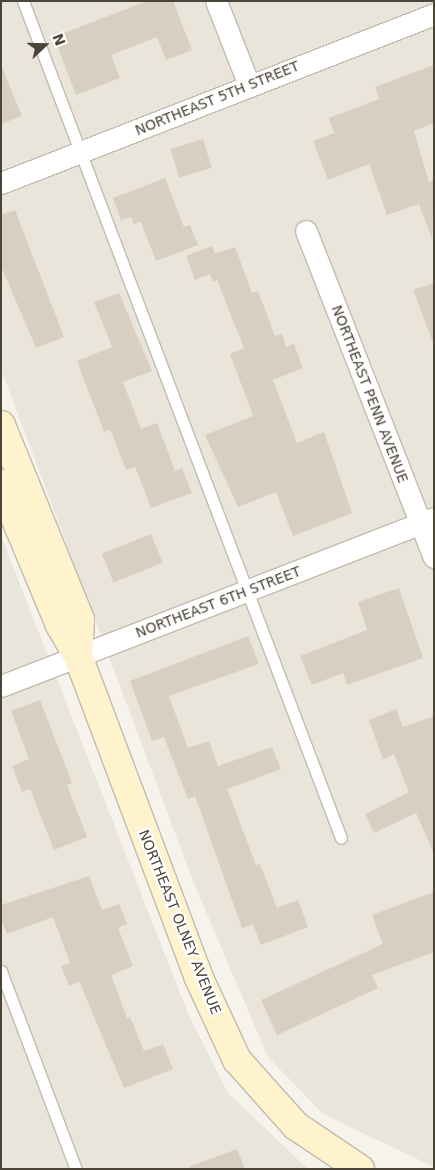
<!DOCTYPE html>
<style>
body{margin:0}
#map{position:relative;width:435px;height:1170px;overflow:hidden;background:#f6f3ec;font-family:"DejaVu Sans",sans-serif}
div>[style]{position:absolute}
[style*='--x']{left:calc(var(--x)*1px);top:calc(var(--y)*1px);width:calc(var(--w)*1px);rotate:calc(var(--a)*1deg)}
.residential>*{inset:0;background:#eae5da}
.building>*{inset:0;background:#d8cfc1;transform-origin:0 0}
.roads{filter:drop-shadow(1px 0 #c2bbae) drop-shadow(-1px 0 #c2bbae) drop-shadow(0 1px #c2bbae) drop-shadow(0 -1px #c2bbae)}
.service>*{height:11px;margin:-5.5px;padding:0 5.5px;transform-origin:5.5px;border-radius:5.5px;background:#fff}
.minor>*{height:21px;margin:-10.5px;padding:0 10.5px;transform-origin:10.5px;border-radius:10.5px;background:#fff}
.secondary>*{height:28px;margin:-14px;padding:0 14px;transform-origin:14px;border-radius:14px;background:#fff3cd}
span{translate:-50% -50%;white-space:nowrap;text-align:center;line-height:1.15;-webkit-text-stroke:4.5px #fff;paint-order:stroke}
.street-label{font-size:14px;color:#4b4439}
.frame{position:absolute;inset:0;border:2px solid #4b4439;pointer-events:none}
.north{position:absolute;left:20px;top:20px;width:50px;height:50px;-webkit-text-stroke:4px #fff;paint-order:stroke;rotate:69deg;font-size:14px;font-weight:700;line-height:20px;text-align:center;color:#4b4439}
.north::after{content:'';display:block;margin:auto;width:18px;height:22px;background:#4b4439;clip-path:polygon(50% 0,100% 100%,50% 72%,0 100%)}
</style>
<div id="map">
<div class="residential">
<i style="clip-path:polygon(1px 1px,434px 1px,434px 1167px,323px 1114px,268px 1057px,193px 881px,1px 369px)"></i>
<i style="clip-path:polygon(1px 536px,189px 1016px,228px 1093px,308px 1169px,1px 1169px)"></i>
</div>
<div class="building">
<i style="clip-path:polygon(147px 1px,173px 1px,192px 50px,166px 60px,157px 37px,111px 55px,120px 78px,76px 95px,54px 37px)"></i>
<i style="clip-path:polygon(1px 65px,22px 116px,1px 124px)"></i>
<i style="clip-path:polygon(434px 65px,434px 123px,414px 131px,429px 182px,434px 180px,432px 239px,419px 204px,387px 215px,369px 164px,328px 180px,313px 141px,334px 133px,329px 118px,379px 99px,375px 87px)"></i>
<i style="left:203px;top:139px;width:30px;height:34px;rotate:73deg"></i>
<i style="clip-path:polygon(165px 178px,184px 227px,190px 225px,198px 245px,156px 261px,141px 222px,134px 224px,131px 217px,121px 220px,113px 198px)"></i>
<i style="clip-path:polygon(15px 210px,64px 337px,36px 348px,1px 266px,1px 215px)"></i>
<i style="clip-path:polygon(212px 246px,215px 254px,235px 247px,252px 293px,258px 291px,275px 336px,282px 334px,286px 347px,294px 344px,303px 368px,273px 380px,297px 443px,324px 432px,352px 513px,293px 536px,276px 492px,238px 507px,205px 435px,253px 416px,230px 354px,244px 348px,217px 280px,213px 282px,210px 274px,195px 280px,186px 256px)"></i>
<i style="clip-path:polygon(434px 283px,434px 340px,432px 340px,413px 290px)"></i>
<i style="clip-path:polygon(119px 293px,152px 371px,123px 382px,141px 429px,157px 423px,175px 471px,182px 468px,192px 493px,151px 508px,135px 467px,126px 470px,110px 429px,104px 432px,77px 361px,112px 347px,94px 302px)"></i>
<i style="left:151px;top:534px;width:31px;height:53px;rotate:68deg"></i>
<i style="clip-path:polygon(399px 588px,423px 658px,347px 685px,343px 673px,312px 685px,300px 656px,367px 630px,358px 602px)"></i>
<i style="clip-path:polygon(248px 636px,259px 664px,169px 696px,188px 748px,209px 741px,218px 766px,272px 747px,281px 769px,227px 789px,256px 865px,260px 864px,277px 908px,298px 900px,308px 927px,261px 945px,253px 924px,242px 928px,195px 796px,188px 799px,164px 737px,152px 741px,130px 681px)"></i>
<i style="clip-path:polygon(40px 700px,72px 783px,67px 785px,87px 837px,54px 850px,30px 789px,22px 792px,12px 766px,29px 759px,11px 711px)"></i>
<i style="clip-path:polygon(396px 709px,403px 727px,434px 716px,434px 854px,416px 813px,374px 833px,365px 814px,409px 792px,394px 754px,383px 759px,369px 720px)"></i>
<i style="clip-path:polygon(89px 876px,102px 910px,119px 904px,127px 924px,118px 928px,133px 966px,111px 975px,127px 1018px,130px 1017px,144px 1051px,163px 1044px,173px 1069px,124px 1088px,79px 981px,69px 986px,61px 966px,70px 963px,53px 917px,7px 934px,1px 919px,1px 905px)"></i>
<i style="clip-path:polygon(434px 892px,434px 952px,372px 975px,378px 988px,277px 1035px,261px 1000px,383px 944px,372px 915px)"></i>
<i style="clip-path:polygon(237px 1149px,245px 1169px,189px 1169px,189px 1167px)"></i>
</div>
<div class="roads">
<div class="service">
<i style="--x:23;--y:1;--w:895;--a:69.2"></i>
<i style="--x:1;--y:971;--w:212;--a:69.3"></i>
</div>
<div class="minor">
<i style="--x:216;--y:1;--w:90;--a:68.6"></i>
<i style="--x:1;--y:183;--w:465;--a:-21.3"></i>
<i style="--x:306;--y:231;--w:350;--a:68.6"></i>
<i style="--x:1;--y:686;--w:464;--a:-21.2"></i>
</div>
<div class="secondary">
<i style="--x:1;--y:425;--w:210;--a:67.9"></i>
<i style="--x:80;--y:620;--w:36;--a:93"></i>
<i style="--x:1;--y:484;--w:153;--a:67.3"></i>
<i style="--x:60;--y:625;--w:36;--a:60"></i>
<i style="--x:78;--y:656;--w:342;--a:69.4"></i>
<i style="--x:198;--y:976;--w:93;--a:65.1"></i>
<i style="--x:237;--y:1060;--w:89;--a:48.2"></i>
<i style="--x:296;--y:1126;--w:77;--a:33.9"></i>
</div>
</div>
<div class="street-label">
<span style="left:217px;top:98px;rotate:-22deg">NORTHEAST 5TH STREET</span>
<span style="left:370px;top:394px;rotate:69deg">NORTHEAST PENN AVENUE</span>
<span style="left:218px;top:602px;rotate:-21deg">NORTHEAST 6TH STREET</span>
<span style="left:180px;top:922px;rotate:68deg">NORTHEAST OLNEY AVENUE</span>
</div>
<div class="frame"></div>
<div class="north">N</div>
</div>
